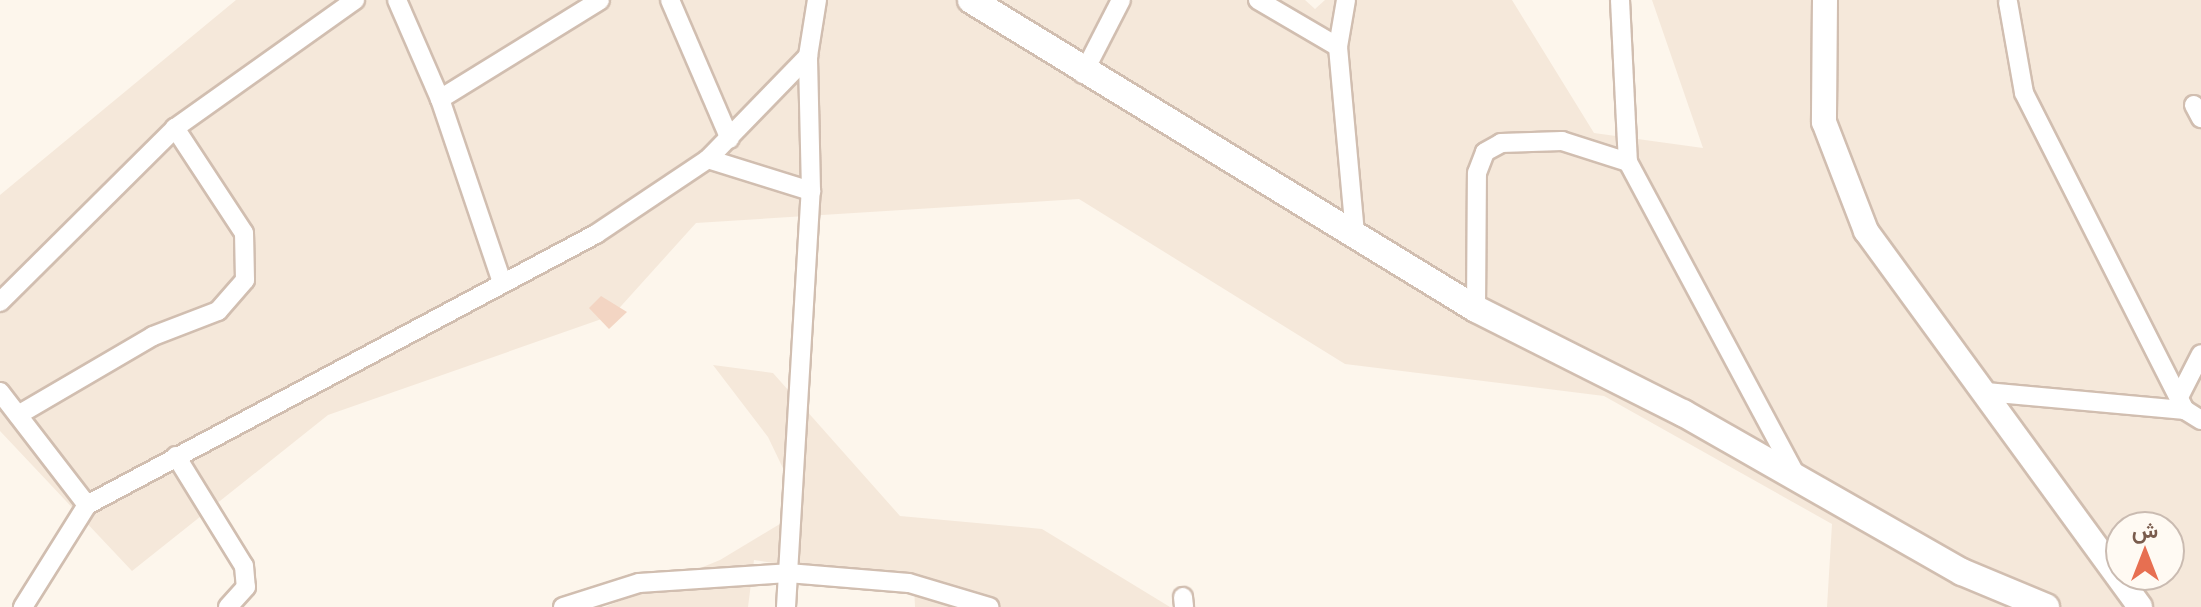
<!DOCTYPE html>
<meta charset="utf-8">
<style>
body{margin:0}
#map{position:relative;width:2201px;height:607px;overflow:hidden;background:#fdf6ec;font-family:"Noto Sans",Vazirmatn,sans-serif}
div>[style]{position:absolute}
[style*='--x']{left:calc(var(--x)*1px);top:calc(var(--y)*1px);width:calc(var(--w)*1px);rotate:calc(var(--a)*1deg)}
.residential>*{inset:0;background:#f5e8da}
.building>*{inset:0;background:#f3d5c3}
.roads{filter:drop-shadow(2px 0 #d1beb0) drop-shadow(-2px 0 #d1beb0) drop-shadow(0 2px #d1beb0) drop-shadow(0 -2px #d1beb0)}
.minor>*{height:18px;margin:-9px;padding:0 9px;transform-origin:9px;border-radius:9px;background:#fff}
.tertiary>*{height:24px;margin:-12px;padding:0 12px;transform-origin:12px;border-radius:12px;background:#fff}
.secondary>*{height:26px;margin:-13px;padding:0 13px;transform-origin:13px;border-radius:13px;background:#fff}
span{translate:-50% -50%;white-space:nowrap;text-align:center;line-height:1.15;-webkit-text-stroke:8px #fffaf3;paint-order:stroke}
.north{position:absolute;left:2105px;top:511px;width:80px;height:80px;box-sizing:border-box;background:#fffaf3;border:2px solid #cabbb1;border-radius:50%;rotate:0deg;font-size:22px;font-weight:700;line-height:32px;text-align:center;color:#7a5c4d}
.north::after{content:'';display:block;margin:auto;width:28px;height:36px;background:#e76f51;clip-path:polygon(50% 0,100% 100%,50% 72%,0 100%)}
</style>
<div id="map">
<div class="residential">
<i style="clip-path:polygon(evenodd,236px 0,1305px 0,1315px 9px,1325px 0,1512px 0,1594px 133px,1703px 148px,1652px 0,2201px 0,2201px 607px,1827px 607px,1832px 524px,1604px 396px,1345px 364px,1079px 199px,696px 223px,613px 315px,328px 415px,132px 571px,0 431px,0 195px,236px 0,2121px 527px,2169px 527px,2169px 575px,2121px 575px,2121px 527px)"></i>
<i style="clip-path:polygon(713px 365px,773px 373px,900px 516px,1042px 529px,1170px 607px,915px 607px,914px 585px,754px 560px,748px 607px,605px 607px,720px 560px,803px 510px,768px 437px)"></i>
</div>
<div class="building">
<i style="clip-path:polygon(601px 296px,627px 312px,609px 329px,589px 308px)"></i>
</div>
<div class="roads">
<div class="minor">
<i style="--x:397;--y:0;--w:108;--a:66.5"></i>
<i style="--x:440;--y:99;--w:190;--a:71.3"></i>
<i style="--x:670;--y:0;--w:151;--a:66.7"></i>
<i style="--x:1258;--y:0;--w:93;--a:30.4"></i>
<i style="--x:1346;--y:0;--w:48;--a:99.7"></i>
<i style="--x:1338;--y:47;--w:189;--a:84.8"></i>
<i style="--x:1620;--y:0;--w:162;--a:87.2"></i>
<i style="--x:1628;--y:162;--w:355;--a:61.8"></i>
<i style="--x:2008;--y:2;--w:92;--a:80"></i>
<i style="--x:2024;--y:93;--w:356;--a:63.1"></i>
<i style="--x:2185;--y:410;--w:19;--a:32"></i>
<i style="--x:1083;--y:74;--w:83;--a:-62.8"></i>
<i style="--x:440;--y:99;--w:188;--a:-31.7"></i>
<i style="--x:2194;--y:105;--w:15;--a:62"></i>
<i style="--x:708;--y:159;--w:108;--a:17.3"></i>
<i style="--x:0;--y:302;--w:247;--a:-44.8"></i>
<i style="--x:175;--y:128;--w:221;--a:-35.4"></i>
<i style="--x:1476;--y:309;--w:136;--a:-89.6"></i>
<i style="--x:1477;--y:173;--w:22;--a:-69"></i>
<i style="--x:1485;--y:152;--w:18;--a:-29"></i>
<i style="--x:1501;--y:143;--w:61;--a:-1.9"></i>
<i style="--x:1562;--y:141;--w:69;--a:17.7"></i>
<i style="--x:0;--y:392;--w:143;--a:52.4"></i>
<i style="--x:1986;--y:392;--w:200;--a:5.2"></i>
<i style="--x:2179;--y:397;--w:48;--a:-62.9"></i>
<i style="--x:18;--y:415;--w:156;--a:-30.3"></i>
<i style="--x:153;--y:336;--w:70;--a:-21"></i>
<i style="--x:218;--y:311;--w:41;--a:-48.9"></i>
<i style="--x:245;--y:280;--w:47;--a:-91.2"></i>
<i style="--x:244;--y:233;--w:126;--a:-123.3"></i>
<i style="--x:176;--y:456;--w:129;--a:58.3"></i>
<i style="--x:244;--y:566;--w:21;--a:85"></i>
<i style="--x:246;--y:587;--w:27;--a:132"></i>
<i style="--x:1183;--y:597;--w:10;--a:84"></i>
<i style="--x:23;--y:607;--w:120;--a:-57.9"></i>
<i style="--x:87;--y:505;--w:577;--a:-28.03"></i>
<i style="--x:596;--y:234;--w:135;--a:-33.8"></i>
<i style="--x:708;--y:159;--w:144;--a:-45.8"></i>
<i style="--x:563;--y:607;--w:80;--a:-17.5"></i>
<i style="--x:639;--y:583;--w:149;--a:-3.8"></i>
<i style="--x:788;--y:573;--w:121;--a:4.7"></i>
<i style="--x:909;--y:583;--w:84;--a:16.7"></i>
<i style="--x:786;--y:607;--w:417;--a:-86.6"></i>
<i style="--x:811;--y:191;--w:135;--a:-91.3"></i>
<i style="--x:808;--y:56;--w:57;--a:-80.9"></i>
</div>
<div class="tertiary">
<i style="--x:1825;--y:0;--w:122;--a:90.5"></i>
<i style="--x:1824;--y:122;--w:117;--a:68.9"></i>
<i style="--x:1866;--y:231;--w:465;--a:53.9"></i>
</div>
<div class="secondary">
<i style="--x:971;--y:0;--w:592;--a:31.46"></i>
<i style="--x:1476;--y:309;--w:232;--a:26.7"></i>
<i style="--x:1683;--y:413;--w:321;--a:29.7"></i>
<i style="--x:1962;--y:572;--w:91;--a:22.6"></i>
</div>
</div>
<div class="north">ش</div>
</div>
